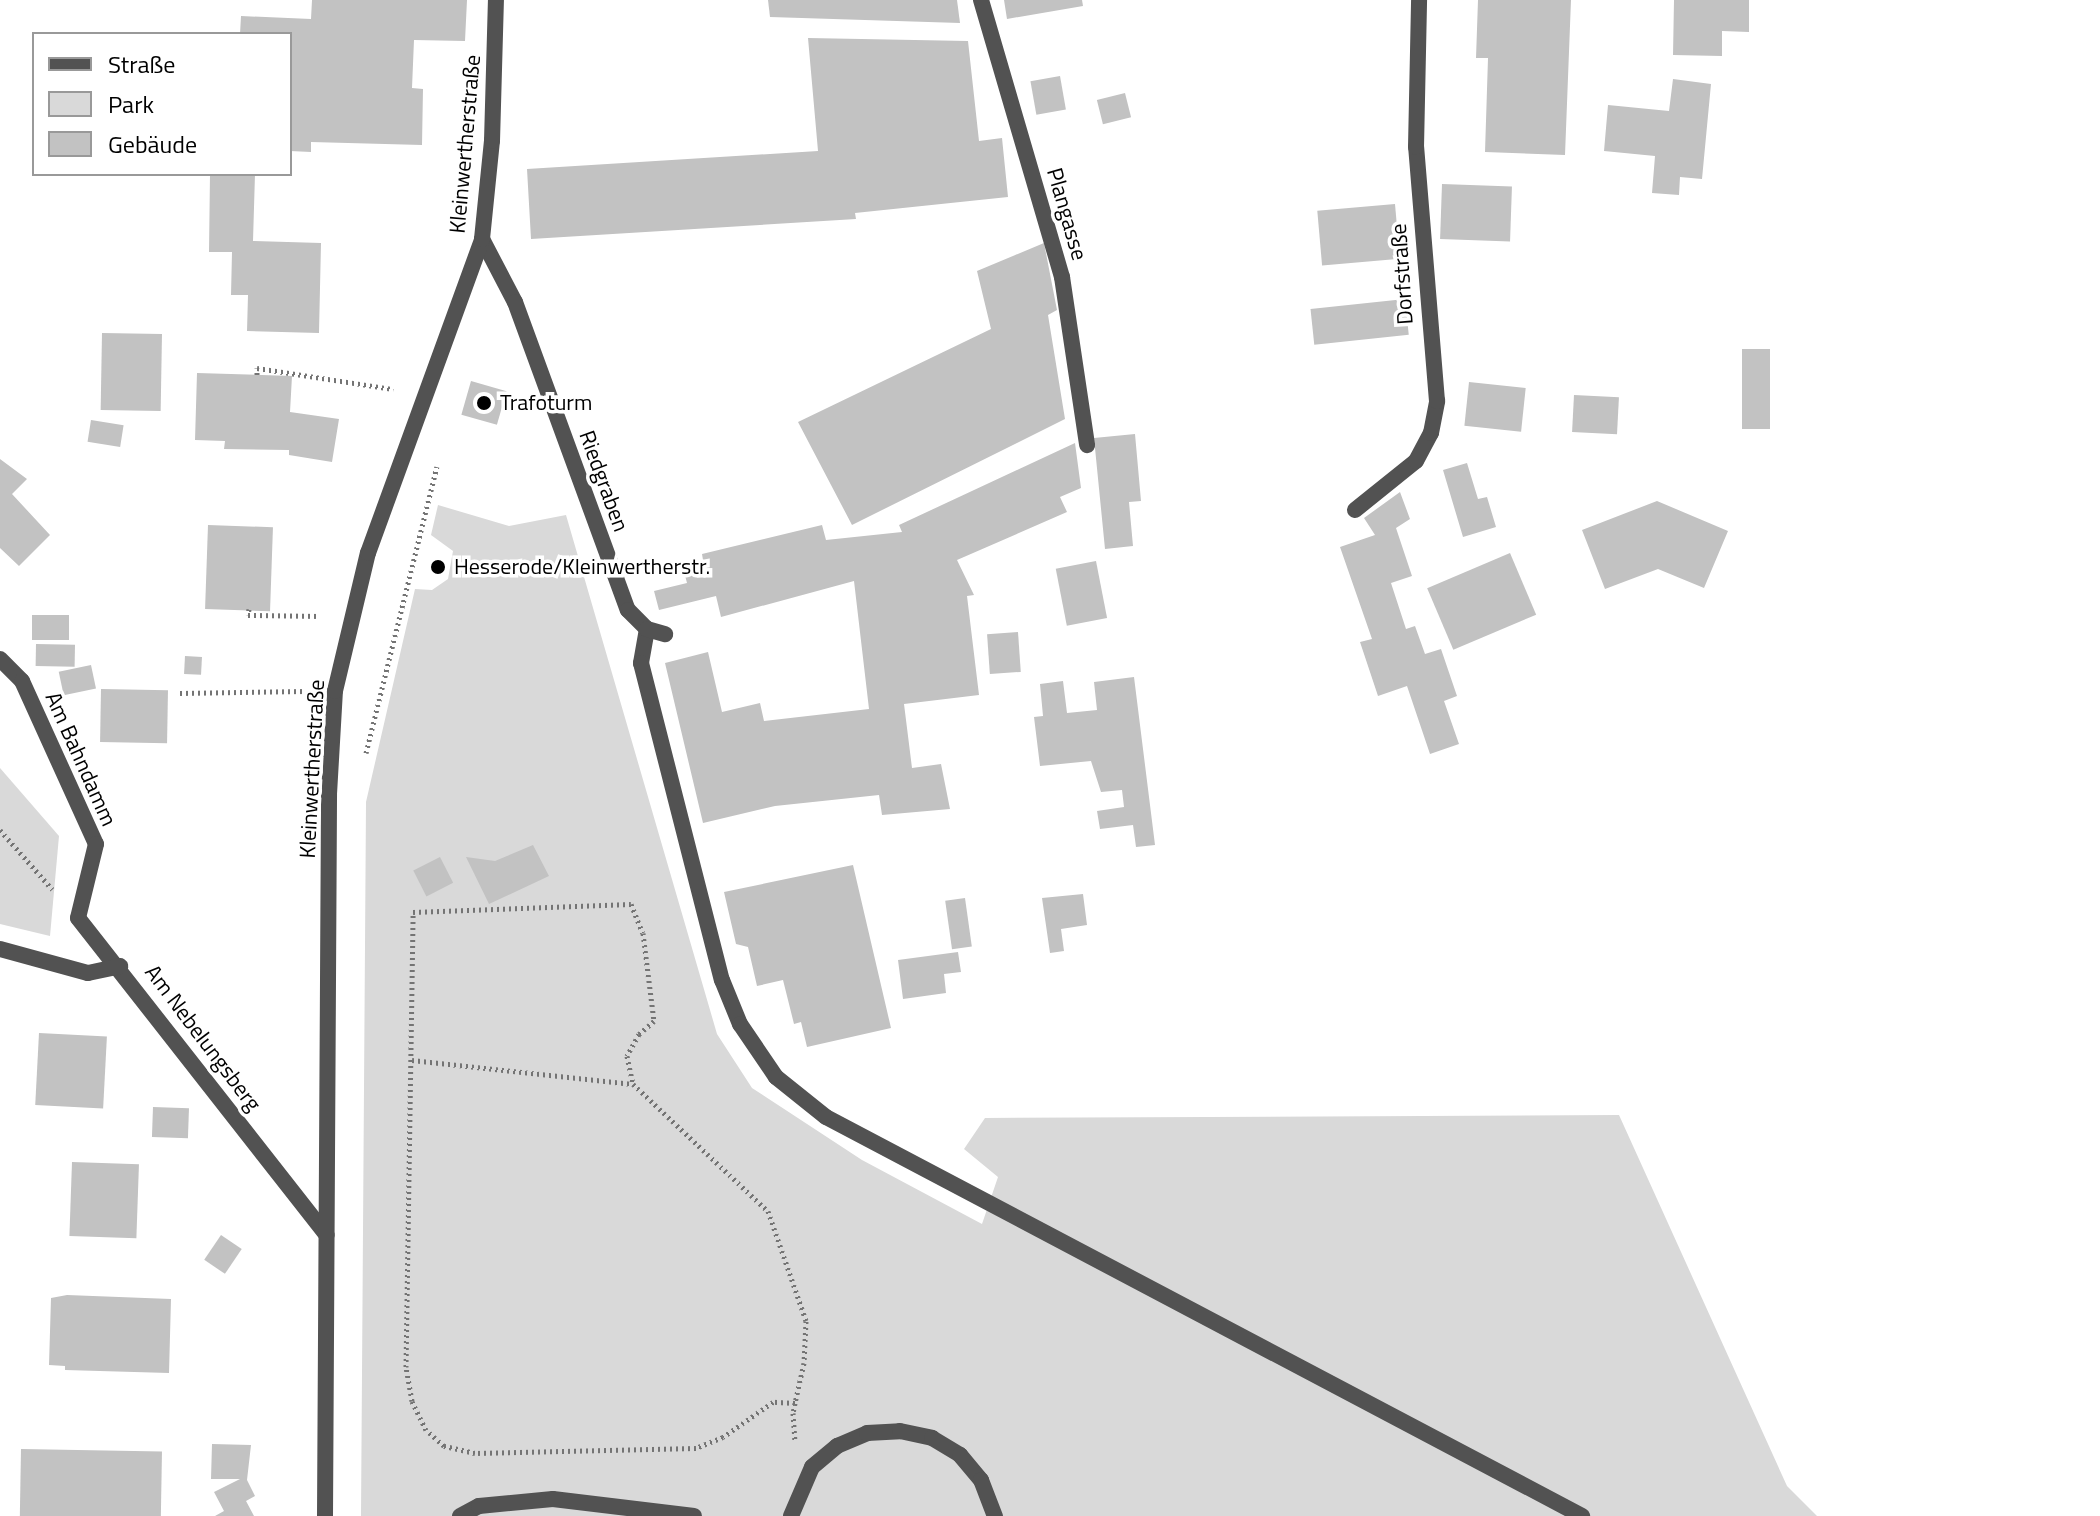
<!DOCTYPE html>
<meta charset="utf-8">
<style>
body{margin:0}
#map{position:relative;width:2100px;height:1516px;overflow:hidden;background:#fff;font-family:"Titillium Web",sans-serif}
div>[style]{position:absolute}
[style*='--x']{left:calc(var(--x)*1px);top:calc(var(--y)*1px);width:calc(var(--w)*1px);rotate:calc(var(--a)*1deg)}
.green>*{inset:0;background:#d9d9d9}
.building>*{inset:0;background:#c2c2c2;transform-origin:0 0}
.path>*{height:5px;margin-top:-2.5px;transform-origin:0;background:repeating-linear-gradient(90deg,#747474 0 2px,transparent 0 6px)}
.service>*{height:16px;margin:-8px;padding:0 8px;transform-origin:8px;border-radius:8px;background:#525252}
.minor>*{height:16px;margin:-8px;padding:0 8px;transform-origin:8px;border-radius:8px;background:#525252}
.tertiary>*{height:16px;margin:-8px;padding:0 8px;transform-origin:8px;border-radius:8px;background:#525252}
.dots>*{width:22px;height:22px;translate:-50% -50%;box-sizing:border-box;border:4px solid #fff;border-radius:50%}
span{translate:-50% -50%;white-space:nowrap;text-align:center;line-height:1.15;-webkit-text-stroke:7px #fff;paint-order:stroke}
.street-label{font-size:22px;color:#000}
.poi-label{font-size:22px;color:#000}
.left{translate:0 -50%;text-align:left}
.legend{position:absolute;left:32px;top:32px;width:260px;height:144px;box-sizing:border-box;background:#fff;border:2px solid #999;margin:0;padding:10px 14px;list-style:none;font-size:24px;color:#000}
.legend li{display:flex;align-items:center;gap:16px;height:40px}
.legend b{width:40px;border:2px solid #999}
</style>
<div id="map">
<div class="green">
<i style="clip-path:polygon(438px 505px,509px 526px,566px 515px,717px 1034px,752px 1088px,862px 1160px,982px 1224px,998px 1177px,964px 1149px,985px 1118px,1619px 1115px,1787px 1486px,1817px 1516px,361px 1516px,366px 802px,415px 589px,432px 590px,448px 579px,453px 551px,431px 535px)"></i>
<i style="clip-path:polygon(0 768px,59px 836px,50px 936px,0 924px)"></i>
</div>
<div class="building">
<i style="clip-path:polygon(312px 0,467px 0,465px 41px,414px 40px,412px 88px,423px 89px,422px 145px,311px 142px,311px 152px,290px 151px,290px 34px,240px 34px,241px 16px,311px 19px)"></i>
<i style="clip-path:polygon(768px 0,957px 0,960px 23px,770px 17px)"></i>
<i style="clip-path:polygon(1004px 0,1082px 0,1083px 6px,1007px 19px)"></i>
<i style="clip-path:polygon(1478px 0,1571px 0,1565px 155px,1485px 152px,1488px 58px,1476px 58px)"></i>
<i style="clip-path:polygon(1674px 0,1749px 0,1749px 32px,1722px 31px,1722px 56px,1673px 55px)"></i>
<i style="clip-path:polygon(808px 38px,968px 41px,979px 141px,1002px 138px,1008px 197px,855px 213px,856px 219px,531px 239px,527px 169px,818px 151px)"></i>
<i style="left:1060px;top:76px;width:34px;height:30px;rotate:80deg"></i>
<i style="clip-path:polygon(1673px 79px,1711px 84px,1702px 179px,1680px 177px,1679px 195px,1652px 193px,1655px 156px,1604px 151px,1608px 105px,1669px 111px)"></i>
<i style="left:1125px;top:93px;width:25px;height:29px;rotate:76deg"></i>
<i style="clip-path:polygon(210px 174px,255px 174px,253px 241px,321px 243px,319px 333px,247px 331px,248px 295px,231px 295px,232px 252px,209px 252px)"></i>
<i style="left:1442px;top:184px;width:70px;height:55px;rotate:2deg"></i>
<i style="left:1395px;top:204px;width:55px;height:78px;rotate:85deg"></i>
<i style="clip-path:polygon(1044px 243px,1057px 310px,1048px 315px,1065px 419px,852px 525px,798px 422px,991px 329px,977px 271px)"></i>
<i style="left:1405px;top:299px;width:36px;height:95px;rotate:84deg"></i>
<i style="left:102px;top:333px;width:60px;height:77px;rotate:1deg"></i>
<i style="left:1742px;top:349px;width:28px;height:80px"></i>
<i style="clip-path:polygon(197px 373px,292px 376px,290px 412px,339px 419px,332px 462px,289px 455px,289px 450px,224px 449px,225px 441px,195px 440px)"></i>
<i style="left:471px;top:381px;width:37px;height:35px;rotate:16deg"></i>
<i style="left:1469px;top:382px;width:57px;height:44px;rotate:6deg"></i>
<i style="left:1574px;top:395px;width:45px;height:37px;rotate:3deg"></i>
<i style="left:91px;top:420px;width:33px;height:22px;rotate:9deg"></i>
<i style="clip-path:polygon(1135px 434px,1141px 501px,1129px 502px,1133px 546px,1105px 549px,1094px 438px)"></i>
<i style="clip-path:polygon(1075px 443px,1081px 488px,1060px 497px,1067px 512px,957px 560px,974px 595px,967px 596px,979px 695px,904px 704px,912px 768px,941px 764px,950px 809px,882px 815px,879px 795px,775px 806px,703px 823px,665px 663px,708px 652px,722px 712px,760px 703px,764px 721px,869px 709px,854px 581px,721px 617px,716px 596px,659px 610px,654px 591px,687px 583px,682px 564px,703px 560px,702px 554px,822px 525px,826px 540px,902px 532px,899px 525px)"></i>
<i style="clip-path:polygon(0 459px,27px 479px,12px 494px,50px 535px,19px 566px,0 548px)"></i>
<i style="clip-path:polygon(1467px 463px,1478px 499px,1487px 497px,1496px 527px,1463px 537px,1443px 470px)"></i>
<i style="clip-path:polygon(1400px 492px,1410px 519px,1396px 528px,1412px 576px,1391px 583px,1406px 629px,1415px 626px,1425px 654px,1441px 649px,1457px 696px,1444px 701px,1459px 744px,1430px 754px,1407px 686px,1378px 696px,1360px 642px,1372px 639px,1340px 547px,1375px 535px,1364px 518px)"></i>
<i style="clip-path:polygon(1657px 501px,1728px 531px,1704px 588px,1658px 569px,1605px 589px,1582px 530px)"></i>
<i style="left:208px;top:525px;width:65px;height:84px;rotate:2deg"></i>
<i style="left:1510px;top:553px;width:67px;height:90px;rotate:67deg"></i>
<i style="left:1096px;top:561px;width:58px;height:41px;rotate:79deg"></i>
<i style="left:32px;top:615px;width:37px;height:25px"></i>
<i style="left:1018px;top:632px;width:40px;height:31px;rotate:86deg"></i>
<i style="left:36px;top:644px;width:39px;height:22px;rotate:1deg"></i>
<i style="left:185px;top:656px;width:17px;height:18px;rotate:3deg"></i>
<i style="left:91px;top:665px;width:24px;height:33px;rotate:78deg"></i>
<i style="clip-path:polygon(1134px 677px,1155px 845px,1136px 847px,1133px 825px,1100px 829px,1097px 811px,1124px 807px,1122px 790px,1101px 792px,1091px 761px,1040px 766px,1034px 717px,1043px 716px,1040px 684px,1063px 681px,1067px 713px,1097px 710px,1094px 682px)"></i>
<i style="left:101px;top:689px;width:67px;height:53px;rotate:1deg"></i>
<i style="clip-path:polygon(533px 845px,549px 876px,489px 904px,466px 857px,495px 861px)"></i>
<i style="left:440px;top:857px;width:29px;height:30px;rotate:63deg"></i>
<i style="clip-path:polygon(853px 865px,891px 1028px,807px 1047px,801px 1022px,794px 1024px,783px 980px,757px 986px,748px 947px,736px 944px,724px 892px)"></i>
<i style="clip-path:polygon(1083px 894px,1087px 925px,1061px 929px,1064px 951px,1050px 953px,1042px 898px)"></i>
<i style="left:965px;top:898px;width:49px;height:20px;rotate:82deg"></i>
<i style="clip-path:polygon(958px 952px,961px 972px,944px 974px,946px 993px,903px 999px,898px 960px)"></i>
<i style="left:39px;top:1033px;width:68px;height:72px;rotate:3deg"></i>
<i style="left:153px;top:1107px;width:36px;height:30px;rotate:2deg"></i>
<i style="left:72px;top:1162px;width:67px;height:74px;rotate:2deg"></i>
<i style="left:221px;top:1235px;width:25px;height:30px;rotate:34deg"></i>
<i style="clip-path:polygon(67px 1295px,171px 1299px,169px 1373px,65px 1370px,65px 1366px,49px 1365px,51px 1298px)"></i>
<i style="clip-path:polygon(212px 1444px,251px 1445px,247px 1480px,255px 1496px,246px 1501px,254px 1516px,215px 1516px,224px 1511px,214px 1492px,240px 1479px,211px 1479px)"></i>
<i style="left:21px;top:1449px;width:141px;height:67px;rotate:1deg"></i>
</div>
<div class="path">
<i style="--x:257;--y:375;--w:7;--a:-90"></i>
<i style="--x:257;--y:368;--w:138;--a:8.8"></i>
<i style="--x:249;--y:609;--w:6;--a:99"></i>
<i style="--x:248;--y:615;--w:72;--a:0.8"></i>
<i style="--x:180;--y:693;--w:126;--a:-0.9"></i>
<i style="--x:366;--y:753;--w:295;--a:-76.1"></i>
<i style="--x:0;--y:830;--w:79;--a:48.6"></i>
<i style="--x:412;--y:1060;--w:222;--a:6.2"></i>
<i style="--x:795;--y:1403;--w:22;--a:-177"></i>
<i style="--x:773;--y:1402;--w:61;--a:145"></i>
<i style="--x:723;--y:1437;--w:29;--a:158"></i>
<i style="--x:696;--y:1448;--w:221;--a:178.7"></i>
<i style="--x:475;--y:1453;--w:32;--a:-167"></i>
<i style="--x:444;--y:1446;--w:24;--a:-138"></i>
<i style="--x:426;--y:1430;--w:32;--a:-116"></i>
<i style="--x:412;--y:1401;--w:35;--a:-100"></i>
<i style="--x:406;--y:1367;--w:455;--a:-89.1"></i>
<i style="--x:413;--y:912;--w:218;--a:-2.1"></i>
<i style="--x:631;--y:904;--w:31;--a:68"></i>
<i style="--x:643;--y:933;--w:89;--a:82.9"></i>
<i style="--x:654;--y:1021;--w:20;--a:139"></i>
<i style="--x:639;--y:1034;--w:25;--a:119"></i>
<i style="--x:627;--y:1056;--w:29;--a:78"></i>
<i style="--x:633;--y:1084;--w:185;--a:43.3"></i>
<i style="--x:768;--y:1211;--w:116;--a:70.9"></i>
<i style="--x:806;--y:1321;--w:42;--a:92.7"></i>
<i style="--x:804;--y:1363;--w:41;--a:102.7"></i>
<i style="--x:795;--y:1403;--w:10;--a:101"></i>
<i style="--x:793;--y:1413;--w:27;--a:86"></i>
</div>
<div class="service">
<i style="--x:647;--y:629;--w:35;--a:100"></i>
<i style="--x:641;--y:663;--w:327;--a:75.7"></i>
<i style="--x:722;--y:980;--w:48;--a:67.8"></i>
<i style="--x:740;--y:1024;--w:64;--a:55.8"></i>
<i style="--x:776;--y:1077;--w:64;--a:38.7"></i>
<i style="--x:826;--y:1117;--w:855;--a:27.82"></i>
<i style="--x:460;--y:1516;--w:21;--a:-28"></i>
<i style="--x:479;--y:1506;--w:74;--a:-5.4"></i>
<i style="--x:553;--y:1499;--w:142;--a:6.9"></i>
<i style="--x:791;--y:1516;--w:53;--a:-66.8"></i>
<i style="--x:812;--y:1467;--w:33;--a:-40"></i>
<i style="--x:837;--y:1446;--w:33;--a:-23"></i>
<i style="--x:867;--y:1433;--w:33;--a:-3"></i>
<i style="--x:900;--y:1431;--w:33;--a:12"></i>
<i style="--x:932;--y:1438;--w:33;--a:31"></i>
<i style="--x:960;--y:1455;--w:33;--a:50"></i>
<i style="--x:981;--y:1480;--w:39;--a:69"></i>
</div>
<div class="minor">
<i style="--x:981;--y:0;--w:289;--a:73.7"></i>
<i style="--x:1062;--y:277;--w:170;--a:81.5"></i>
<i style="--x:482;--y:239;--w:71;--a:62.4"></i>
<i style="--x:515;--y:302;--w:328;--a:69.9"></i>
<i style="--x:628;--y:610;--w:27;--a:45"></i>
<i style="--x:647;--y:629;--w:19;--a:16"></i>
<i style="--x:1355;--y:510;--w:78;--a:-38.8"></i>
<i style="--x:1416;--y:461;--w:32;--a:-62"></i>
<i style="--x:1431;--y:433;--w:33;--a:-79"></i>
<i style="--x:1437;--y:401;--w:255;--a:-94.7"></i>
<i style="--x:1416;--y:147;--w:147;--a:-88.8"></i>
<i style="--x:0;--y:659;--w:31;--a:45"></i>
<i style="--x:22;--y:681;--w:179;--a:65.6"></i>
<i style="--x:96;--y:844;--w:76;--a:103.7"></i>
<i style="--x:78;--y:918;--w:403;--a:51.9"></i>
<i style="--x:0;--y:949;--w:91;--a:15.3"></i>
<i style="--x:88;--y:973;--w:33;--a:-12"></i>
</div>
<div class="tertiary">
<i style="--x:325;--y:1516;--w:722;--a:-89.68"></i>
<i style="--x:329;--y:794;--w:103;--a:-86.7"></i>
<i style="--x:335;--y:691;--w:142;--a:-76.6"></i>
<i style="--x:368;--y:553;--w:334;--a:-70"></i>
<i style="--x:482;--y:239;--w:99;--a:-84.2"></i>
<i style="--x:492;--y:141;--w:141;--a:-88.4"></i>
</div>
<div class="dots">
<i style="left:484px;top:403px;background:#000"></i>
<i style="left:438px;top:567px;background:#000"></i>
</div>
<div class="street-label">
<span style="left:465px;top:144px;rotate:-85deg">Kleinwertherstraße</span>
<span style="left:1067px;top:214px;rotate:74deg">Plangasse</span>
<span style="left:1402px;top:274px;rotate:-94deg">Dorfstraße</span>
<span style="left:604px;top:481px;rotate:70deg">Riedgraben</span>
<span style="left:81px;top:759px;rotate:66deg">Am Bahndamm</span>
<span style="left:312px;top:769px;rotate:-87deg">Kleinwertherstraße</span>
<span style="left:203px;top:1038px;rotate:53deg">Am Nebelungsberg</span>
</div>
<div class="poi-label">
<span class="left" style="left:500px;top:403px">Trafoturm</span>
<span class="left" style="left:454px;top:567px">Hesserode/Kleinwertherstr.</span>
</div>
<ul class="legend">
<li><b style="height:10px;background:#525252"></b>Straße</li>
<li><b style="height:22px;background:#d9d9d9"></b>Park</li>
<li><b style="height:22px;background:#c2c2c2"></b>Gebäude</li>
</ul>
</div>
